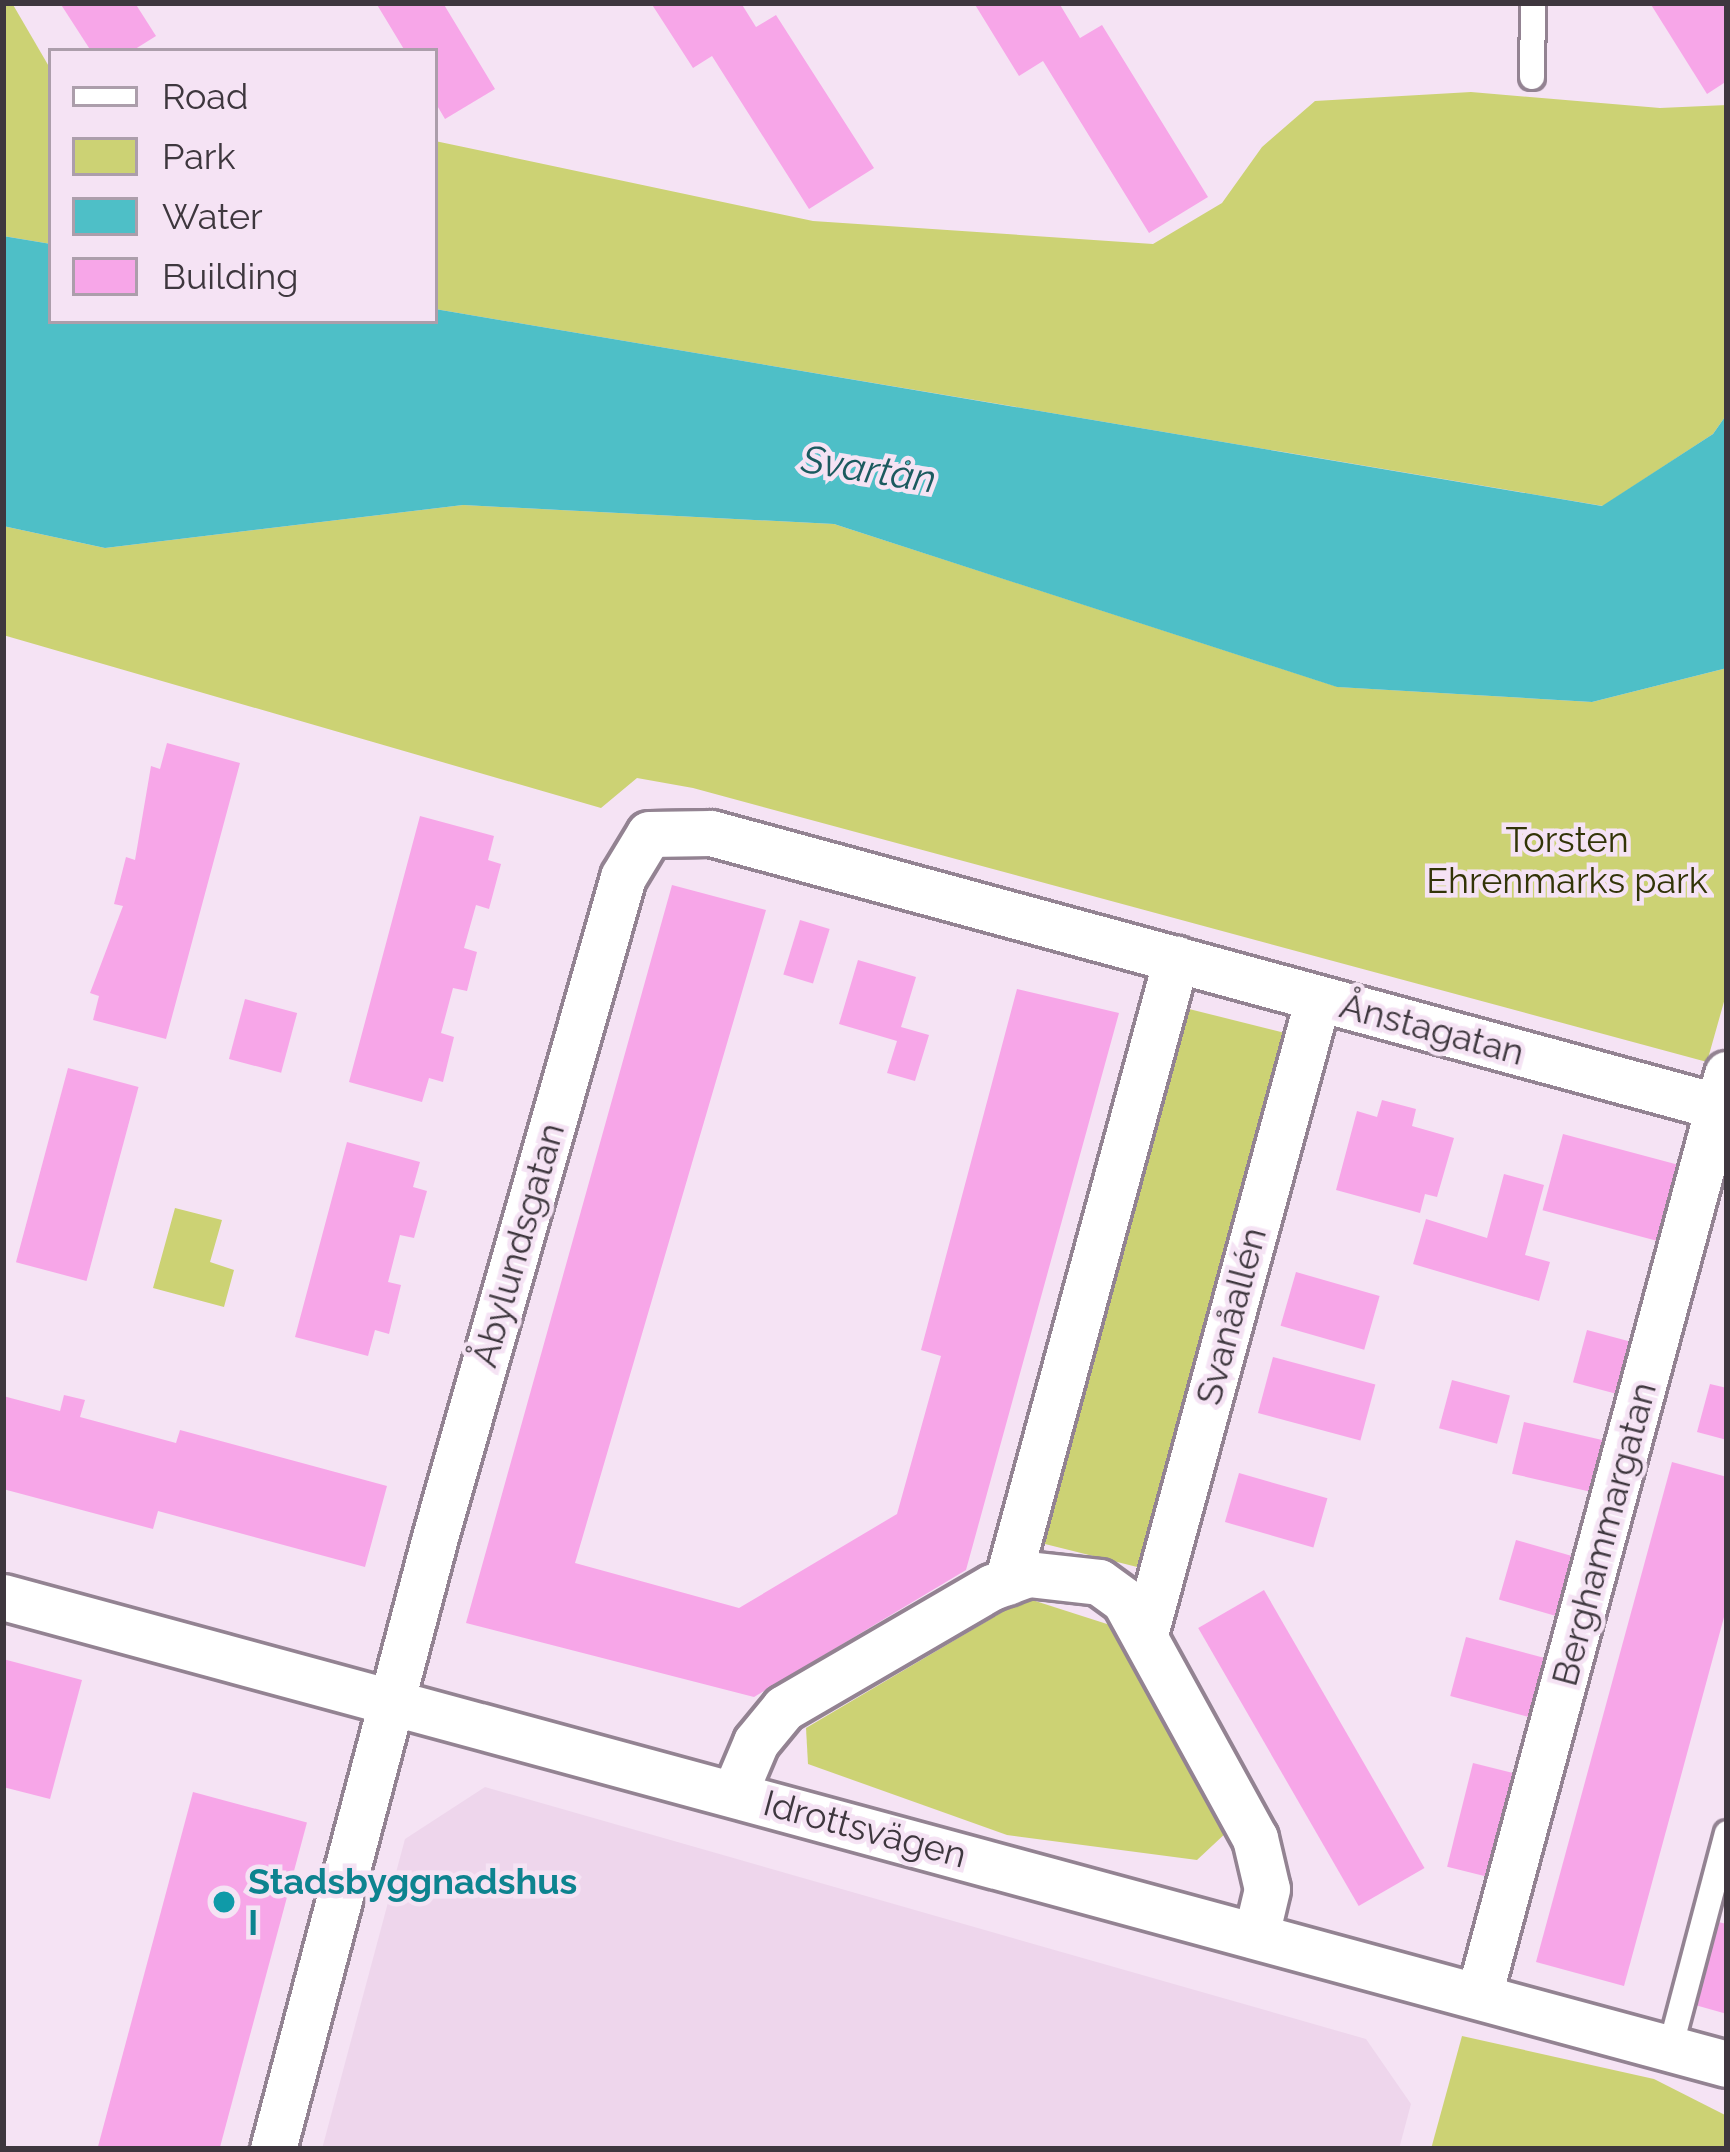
<!DOCTYPE html>
<meta charset="utf-8">
<style>
body{margin:0}
#map{position:relative;width:1730px;height:2152px;overflow:hidden;background:#f5e3f4;font-family:Raleway,sans-serif}
div>[style]{position:absolute}
[style*='--x']{left:calc(var(--x)*1px);top:calc(var(--y)*1px);width:calc(var(--w)*1px);rotate:calc(var(--a)*1deg)}
.built>*{inset:0;background:#eed6ec}
.green>*{inset:0;background:#ccd274;transform-origin:0 0}
.water>*{inset:0;background:#4ebfc7}
.building>*{inset:0;background:#f7a6e8;transform-origin:0 0}
.roads{filter:drop-shadow(3px 0 #938392) drop-shadow(-3px 0 #938392) drop-shadow(0 3px #938392) drop-shadow(0 -3px #938392)}
.lane>*{height:24px;margin:-12px;padding:0 12px;transform-origin:12px;border-radius:12px;background:#fff}
.street>*{height:45px;margin:-22.5px;padding:0 22.5px;transform-origin:22.5px;border-radius:22.5px;background:#fff}
.dots>*{width:33px;height:33px;translate:-50% -50%;box-sizing:border-box;border:6px solid #f5e3f4;border-radius:50%}
span{translate:-50% -50%;white-space:nowrap;text-align:center;line-height:1.15;-webkit-text-stroke:9px #f5e3f4;paint-order:stroke}
.park-label{font-size:36px;color:#323407}
.street-label{font-size:36px;color:#3e373e}
.culture-label{font-size:36px;color:#0d838f;font-weight:700}
.left{translate:0 -50%;text-align:left}
.water-label{font-size:39px;color:#1b5a5f;font-style:italic}
.frame{position:absolute;inset:0;border:6px solid #3e373e;pointer-events:none}
.legend{position:absolute;left:48px;top:48px;width:390px;height:276px;box-sizing:border-box;background:#f5e3f4;border:3px solid #ac9eab;margin:0;padding:15px 21px;list-style:none;font-size:36px;color:#3e373e}
.legend li{display:flex;align-items:center;gap:24px;height:60px}
.legend b{width:60px;border:3px solid #ac9eab}
</style>
<div id="map">
<div class="built">
<i style="clip-path:polygon(485px 1787px,1366px 2039px,1411px 2104px,1399px 2149px,322px 2149px,405px 1839px)"></i>
</div>
<div class="green">
<i style="clip-path:polygon(3px 3px,12px 3px,51px 70px,51px 244px,3px 236px)"></i>
<i style="clip-path:polygon(1471px 92px,1660px 108px,1727px 105px,1727px 414px,1713px 434px,1603px 506px,435px 309px,435px 141px,813px 221px,1153px 244px,1222px 203px,1262px 147px,1315px 101px)"></i>
<i style="clip-path:polygon(463px 505px,834px 524px,1338px 687px,1592px 702px,1727px 668px,1727px 991px,1707px 1062px,693px 788px,637px 778px,601px 808px,3px 635px,3px 526px,105px 548px)"></i>
<i style="left:1173px;top:1005px;width:125px;height:554px;rotate:14deg"></i>
<i style="clip-path:polygon(175px 1208px,222px 1220px,210px 1262px,234px 1270px,224px 1307px,153px 1288px)"></i>
<i style="clip-path:polygon(1026px 1598px,1135px 1633px,1228px 1831px,1197px 1860px,1007px 1835px,808px 1764px,806px 1728px)"></i>
<i style="clip-path:polygon(1462px 2036px,1654px 2079px,1727px 2116px,1727px 2149px,1431px 2149px)"></i>
</div>
<div class="water">
<i style="clip-path:polygon(3px 236px,51px 244px,51px 321px,435px 321px,435px 309px,1602px 506px,1713px 434px,1727px 414px,1727px 668px,1592px 702px,1337px 687px,834px 524px,463px 505px,105px 548px,3px 526px)"></i>
</div>
<div class="building">
<i style="clip-path:polygon(60px 3px,135px 3px,156px 36px,132px 51px,91px 51px)"></i>
<i style="clip-path:polygon(376px 3px,443px 3px,495px 89px,445px 119px,435px 102px,435px 51px,405px 51px)"></i>
<i style="clip-path:polygon(651px 3px,741px 3px,756px 27px,776px 15px,874px 168px,809px 209px,712px 56px,693px 68px)"></i>
<i style="clip-path:polygon(974px 3px,1059px 3px,1080px 38px,1102px 25px,1208px 197px,1149px 233px,1043px 61px,1019px 76px)"></i>
<i style="clip-path:polygon(1650px 3px,1727px 3px,1727px 81px,1707px 94px)"></i>
<i style="clip-path:polygon(167px 743px,240px 763px,166px 1039px,93px 1020px,99px 996px,90px 993px,123px 906px,114px 904px,126px 857px,135px 860px,151px 766px,160px 769px)"></i>
<i style="clip-path:polygon(420px 816px,494px 836px,488px 860px,501px 864px,489px 909px,476px 905px,464px 948px,477px 952px,467px 991px,453px 988px,441px 1033px,454px 1037px,443px 1082px,429px 1078px,422px 1102px,349px 1082px)"></i>
<i style="clip-path:polygon(672px 885px,766px 910px,575px 1563px,739px 1608px,897px 1514px,941px 1356px,921px 1350px,1017px 989px,1119px 1013px,966px 1570px,754px 1697px,466px 1623px)"></i>
<i style="left:800px;top:920px;width:31px;height:57px;rotate:17deg"></i>
<i style="clip-path:polygon(858px 960px,916px 977px,901px 1027px,929px 1035px,915px 1081px,887px 1073px,897px 1041px,839px 1024px)"></i>
<i style="left:245px;top:999px;width:54px;height:62px;rotate:15deg"></i>
<i style="left:68px;top:1068px;width:73px;height:201px;rotate:15deg"></i>
<i style="clip-path:polygon(1382px 1100px,1416px 1109px,1412px 1126px,1454px 1138px,1437px 1197px,1425px 1194px,1420px 1213px,1336px 1190px,1357px 1111px,1377px 1117px)"></i>
<i style="left:1563px;top:1134px;width:120px;height:79px;rotate:15deg"></i>
<i style="clip-path:polygon(347px 1142px,420px 1162px,413px 1187px,427px 1191px,414px 1238px,400px 1235px,388px 1282px,401px 1285px,389px 1334px,375px 1330px,368px 1356px,295px 1337px)"></i>
<i style="clip-path:polygon(1504px 1174px,1544px 1185px,1525px 1255px,1550px 1262px,1539px 1301px,1413px 1264px,1426px 1219px,1487px 1238px)"></i>
<i style="left:1296px;top:1272px;width:87px;height:56px;rotate:16deg"></i>
<i style="left:1587px;top:1330px;width:58px;height:54px;rotate:15deg"></i>
<i style="left:1273px;top:1357px;width:106px;height:58px;rotate:15deg"></i>
<i style="left:1452px;top:1380px;width:60px;height:50px;rotate:15deg"></i>
<i style="clip-path:polygon(1710px 1384px,1727px 1388px,1727px 1440px,1697px 1432px)"></i>
<i style="clip-path:polygon(64px 1395px,85px 1400px,80px 1417px,176px 1443px,180px 1430px,387px 1486px,365px 1567px,158px 1511px,153px 1529px,3px 1489px,3px 1396px,60px 1411px)"></i>
<i style="left:1524px;top:1422px;width:97px;height:53px;rotate:13deg"></i>
<i style="clip-path:polygon(1672px 1462px,1727px 1477px,1727px 1606px,1624px 1986px,1536px 1962px)"></i>
<i style="left:1239px;top:1473px;width:92px;height:51px;rotate:16deg"></i>
<i style="left:1516px;top:1540px;width:71px;height:62px;rotate:16deg"></i>
<i style="left:1264px;top:1590px;width:321px;height:76px;rotate:60deg"></i>
<i style="left:1466px;top:1637px;width:92px;height:61px;rotate:15deg"></i>
<i style="clip-path:polygon(3px 1659px,82px 1680px,50px 1799px,3px 1787px)"></i>
<i style="left:1473px;top:1763px;width:57px;height:107px;rotate:14deg"></i>
<i style="left:193px;top:1792px;width:118px;height:370px;rotate:15deg"></i>
<i style="clip-path:polygon(1718px 1922px,1727px 1924px,1727px 2014px,1695px 2005px)"></i>
</div>
<div class="roads">
<div class="lane">
<i style="--x:1532;--y:77;--w:74;--a:-89.2"></i>
<i style="--x:1671;--y:2045;--w:219;--a:-75.2"></i>
</div>
<div class="street">
<i style="--x:1007;--y:1582;--w:646;--a:-74.82"></i>
<i style="--x:3;--y:1597;--w:1786;--a:15.16"></i>
<i style="--x:1145;--y:1634;--w:659;--a:-74.78"></i>
<i style="--x:734;--y:1794;--w:56;--a:-67.1"></i>
<i style="--x:756;--y:1742;--w:44;--a:-50.5"></i>
<i style="--x:784;--y:1708;--w:241;--a:-30.2"></i>
<i style="--x:992;--y:1587;--w:38;--a:-20"></i>
<i style="--x:1028;--y:1574;--w:71;--a:6.4"></i>
<i style="--x:1099;--y:1582;--w:31;--a:36"></i>
<i style="--x:1124;--y:1600;--w:272;--a:61.2"></i>
<i style="--x:1255;--y:1838;--w:52;--a:76.8"></i>
<i style="--x:1267;--y:1889;--w:47;--a:103.4"></i>
<i style="--x:1479;--y:1995;--w:954;--a:-74.93"></i>
<i style="--x:273;--y:2149;--w:633;--a:-75.17"></i>
<i style="--x:435;--y:1537;--w:686;--a:-74.1"></i>
<i style="--x:623;--y:877;--w:50;--a:-58.8"></i>
<i style="--x:649;--y:834;--w:62;--a:-0.9"></i>
<i style="--x:711;--y:833;--w:1053;--a:15.2"></i>
</div>
</div>
<div class="dots">
<i style="left:224px;top:1902px;background:#0f9aa8"></i>
</div>
<div class="park-label">
<span style="left:1567px;top:860px">Torsten<br>Ehrenmarks park</span>
</div>
<div class="street-label">
<span style="left:1432px;top:1029px;rotate:15deg">Ånstagatan</span>
<span style="left:518px;top:1245px;rotate:-74deg">Åbylundsgatan</span>
<span style="left:1231px;top:1316px;rotate:-75deg">Svanåallén</span>
<span style="left:1604px;top:1534px;rotate:-75deg">Berghammargatan</span>
<span style="left:865px;top:1829px;rotate:15deg">Idrottsvägen</span>
</div>
<div class="culture-label">
<span class="left" style="left:248px;top:1902px">Stadsbyggnadshus<br>I</span>
</div>
<div class="water-label">
<span style="left:869px;top:469px;rotate:9deg">Svartån</span>
</div>
<div class="frame"></div>
<ul class="legend">
<li><b style="height:15px;background:#fff"></b>Road</li>
<li><b style="height:33px;background:#ccd274"></b>Park</li>
<li><b style="height:33px;background:#4ebfc7"></b>Water</li>
<li><b style="height:33px;background:#f7a6e8"></b>Building</li>
</ul>
</div>
